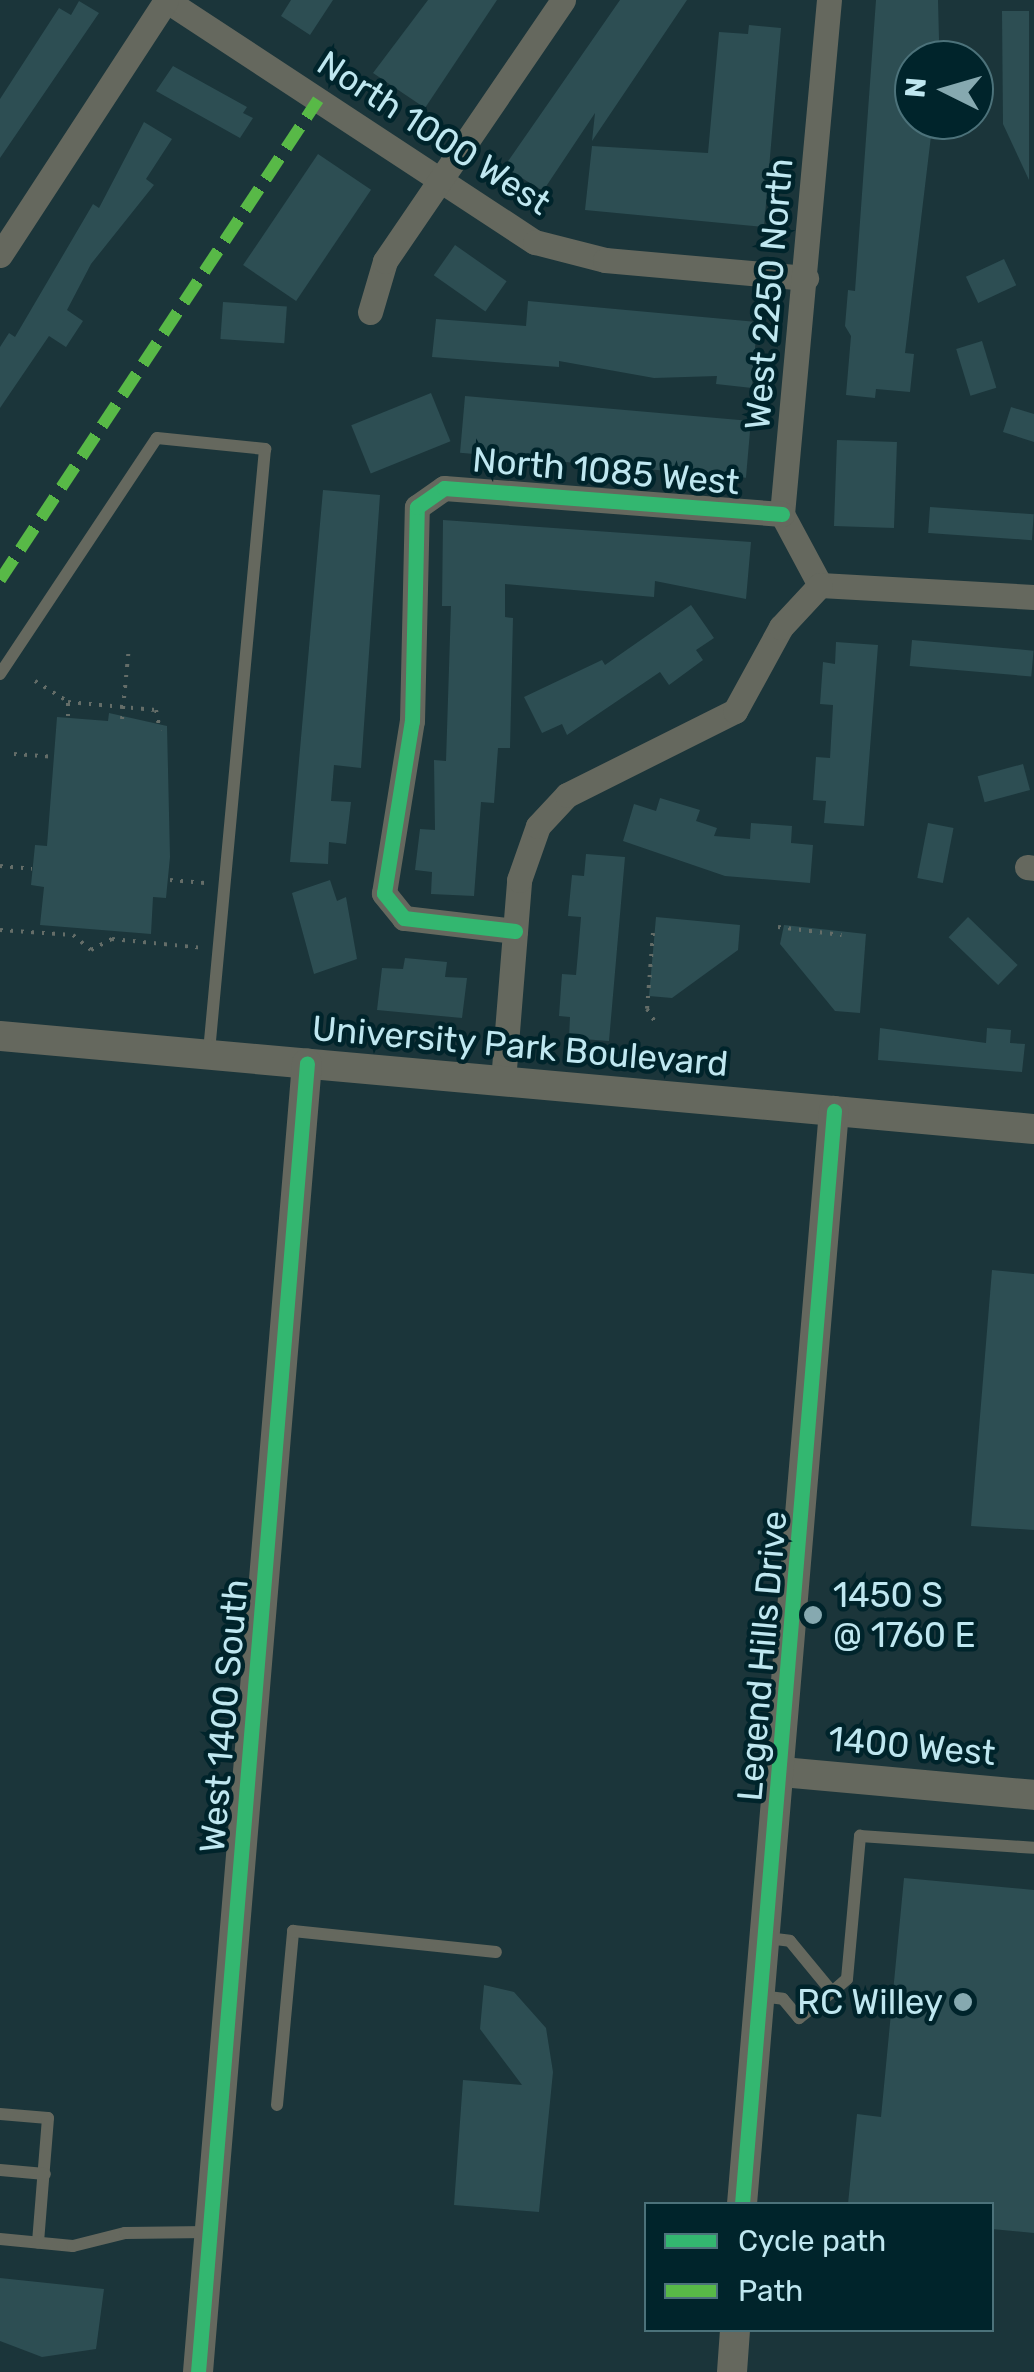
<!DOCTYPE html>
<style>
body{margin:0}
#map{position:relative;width:1034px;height:2372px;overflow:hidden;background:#1b353a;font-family:Rubik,sans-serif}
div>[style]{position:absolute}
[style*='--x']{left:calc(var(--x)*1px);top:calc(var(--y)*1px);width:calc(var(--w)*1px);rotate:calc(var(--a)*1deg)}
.building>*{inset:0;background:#2d4e53;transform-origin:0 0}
.path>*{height:4px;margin-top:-2px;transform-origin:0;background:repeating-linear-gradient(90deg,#646d68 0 2.5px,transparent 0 10.5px)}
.service>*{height:12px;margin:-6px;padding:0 6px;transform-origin:6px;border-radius:6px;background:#65685e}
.minor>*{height:25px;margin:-12.5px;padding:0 12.5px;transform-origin:12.5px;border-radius:12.5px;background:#65685e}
.tertiary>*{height:30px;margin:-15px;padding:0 15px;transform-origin:15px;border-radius:15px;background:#65685e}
.quiet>*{height:12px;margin-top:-6px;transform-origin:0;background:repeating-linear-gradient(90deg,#58b947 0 25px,transparent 0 37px)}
.cycleway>*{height:15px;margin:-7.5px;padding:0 7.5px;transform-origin:7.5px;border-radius:7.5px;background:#33b770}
.dots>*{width:28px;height:28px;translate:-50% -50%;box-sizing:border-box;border:5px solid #00242b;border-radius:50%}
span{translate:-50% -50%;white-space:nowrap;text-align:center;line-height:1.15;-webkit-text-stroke:9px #00242b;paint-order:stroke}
.street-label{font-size:35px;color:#bfe7f0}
.poi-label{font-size:35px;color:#bfe7f0}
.left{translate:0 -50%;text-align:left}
.right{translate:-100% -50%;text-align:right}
.legend{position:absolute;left:644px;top:2202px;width:350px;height:130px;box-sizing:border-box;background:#00242b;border:2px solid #4c727a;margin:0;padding:12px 18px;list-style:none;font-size:30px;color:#bfe7f0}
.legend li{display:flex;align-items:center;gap:20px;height:50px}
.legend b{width:50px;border:2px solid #4c727a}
.north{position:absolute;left:894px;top:40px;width:100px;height:100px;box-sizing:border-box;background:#00242b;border:2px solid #4c727a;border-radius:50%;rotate:275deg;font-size:28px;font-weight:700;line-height:40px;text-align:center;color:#bfe7f0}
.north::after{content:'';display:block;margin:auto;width:35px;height:45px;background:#86a9b0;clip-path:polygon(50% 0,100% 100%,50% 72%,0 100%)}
</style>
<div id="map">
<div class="building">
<i style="clip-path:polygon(291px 0,333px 0,310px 35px,281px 16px)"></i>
<i style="clip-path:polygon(428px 0,497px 0,425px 108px,373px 73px)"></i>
<i style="clip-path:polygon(620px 0,687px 0,592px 141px,595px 113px,543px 191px,504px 167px)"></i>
<i style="clip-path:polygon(876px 0,938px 0,939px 39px,937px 60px,914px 60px,914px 120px,929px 120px,931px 136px,905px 353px,914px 354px,910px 392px,876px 389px,875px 398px,846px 395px,851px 336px,845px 326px,848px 290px,855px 291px)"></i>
<i style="clip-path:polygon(79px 1px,99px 13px,0 158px,0 99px,59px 8px,71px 15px)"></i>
<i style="clip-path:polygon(1002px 11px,1029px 11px,1029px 180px,1003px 124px)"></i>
<i style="clip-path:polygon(749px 25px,781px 28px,764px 227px,585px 210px,592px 146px,708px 153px,719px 32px,748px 34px)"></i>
<i style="clip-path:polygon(173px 66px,247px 107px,243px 113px,253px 118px,240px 138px,156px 91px)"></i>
<i style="clip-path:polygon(144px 122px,172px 139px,146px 179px,154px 185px,91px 264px,67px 310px,83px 321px,66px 347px,49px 336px,0 408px,0 347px,9px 333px,15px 337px,93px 204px,99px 208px)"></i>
<i style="left:318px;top:154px;width:64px;height:134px;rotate:34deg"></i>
<i style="left:455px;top:245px;width:63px;height:37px;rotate:35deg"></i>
<i style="left:1004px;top:259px;width:29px;height:42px;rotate:65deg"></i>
<i style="clip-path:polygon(528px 301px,757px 322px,752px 388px,716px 384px,717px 376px,654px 378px,559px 361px,559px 367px,432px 357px,436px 319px,526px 326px)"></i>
<i style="left:223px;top:302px;width:64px;height:37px;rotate:4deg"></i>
<i style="left:982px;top:341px;width:49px;height:27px;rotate:73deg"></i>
<i style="left:431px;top:393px;width:52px;height:86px;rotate:68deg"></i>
<i style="left:465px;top:396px;width:287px;height:57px;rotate:5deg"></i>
<i style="clip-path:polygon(1011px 407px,1034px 414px,1034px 442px,1003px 432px)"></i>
<i style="left:837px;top:440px;width:60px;height:86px;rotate:2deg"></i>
<i style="clip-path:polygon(323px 490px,380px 495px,361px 768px,334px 765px,331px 801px,351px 802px,346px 844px,329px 842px,328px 864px,290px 862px)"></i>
<i style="left:930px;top:507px;width:104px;height:26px;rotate:4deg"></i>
<i style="clip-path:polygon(443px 520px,751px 542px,746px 599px,655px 581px,654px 597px,505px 584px,505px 617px,513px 618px,510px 748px,498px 748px,494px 803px,481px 802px,474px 896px,431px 894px,432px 872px,415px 870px,420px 829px,435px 830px,434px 760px,446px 761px,451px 606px,442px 606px)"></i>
<i style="clip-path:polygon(691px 605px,714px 638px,696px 650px,703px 660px,669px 685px,660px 672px,567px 735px,562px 724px,542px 733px,524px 697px,602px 660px,605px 665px)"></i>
<i style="left:912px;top:640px;width:122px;height:26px;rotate:5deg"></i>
<i style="clip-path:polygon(836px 642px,878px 645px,864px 826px,824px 823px,826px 801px,813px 800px,816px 757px,830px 758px,833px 705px,820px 704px,823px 662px,835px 664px)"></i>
<i style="clip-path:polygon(109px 713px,167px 726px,170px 857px,166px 898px,153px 897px,151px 934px,40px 925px,44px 887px,31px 885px,35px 845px,47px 846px,57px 717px,108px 721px)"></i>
<i style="left:1023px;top:764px;width:27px;height:47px;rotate:75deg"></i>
<i style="clip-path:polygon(660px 798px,700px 810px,696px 821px,717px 828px,714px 836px,750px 839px,751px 823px,792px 826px,791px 843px,813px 845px,810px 883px,725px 876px,623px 841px,634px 804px,656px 811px)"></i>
<i style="left:928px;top:823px;width:26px;height:56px;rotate:11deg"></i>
<i style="clip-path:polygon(586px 854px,625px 857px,609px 1041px,569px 1038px,570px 1017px,559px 1016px,562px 974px,576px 975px,578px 953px,581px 917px,568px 916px,572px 875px,584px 876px)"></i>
<i style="clip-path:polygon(330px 880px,337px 901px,346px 897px,357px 959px,314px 974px,292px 893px)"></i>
<i style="clip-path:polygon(656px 917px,740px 925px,738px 950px,672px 998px,649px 996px)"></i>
<i style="left:968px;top:917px;width:69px;height:28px;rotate:44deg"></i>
<i style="clip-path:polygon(784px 925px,866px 934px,860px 1013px,835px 1011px,780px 944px)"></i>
<i style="clip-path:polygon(405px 958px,447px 962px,445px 977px,467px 978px,462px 1018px,377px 1010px,382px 968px,403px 969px)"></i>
<i style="clip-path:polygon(880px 1028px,986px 1043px,987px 1028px,1011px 1030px,1010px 1043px,1025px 1044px,1022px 1072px,878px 1060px)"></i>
<i style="clip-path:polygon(992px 1270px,1034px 1274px,1034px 1530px,971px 1526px)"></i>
<i style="clip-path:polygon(904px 1878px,1034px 1890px,1034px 2233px,992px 2229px,992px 2204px,848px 2204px,857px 2114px,881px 2117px)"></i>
<i style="clip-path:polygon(484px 1985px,514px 1992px,546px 2028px,553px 2072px,539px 2212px,454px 2205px,463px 2080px,522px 2085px,480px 2029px)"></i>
<i style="clip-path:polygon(0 2278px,104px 2289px,96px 2349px,42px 2357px,0 2341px)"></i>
</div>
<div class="path">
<i style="--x:35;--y:681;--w:39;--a:32"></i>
<i style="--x:68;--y:702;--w:88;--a:5.2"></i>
<i style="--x:156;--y:710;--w:21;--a:79"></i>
<i style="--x:68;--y:716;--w:14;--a:-90"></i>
<i style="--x:122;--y:719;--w:73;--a:-84.5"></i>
<i style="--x:14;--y:754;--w:39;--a:4"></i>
<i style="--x:0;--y:866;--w:32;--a:5"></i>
<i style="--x:170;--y:880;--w:38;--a:5"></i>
<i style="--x:778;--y:927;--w:64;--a:7.2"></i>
<i style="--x:0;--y:930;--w:73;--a:3.9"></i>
<i style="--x:73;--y:935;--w:23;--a:40"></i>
<i style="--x:91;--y:950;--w:24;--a:-28"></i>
<i style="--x:112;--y:939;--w:91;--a:5.6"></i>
<i style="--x:653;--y:933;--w:76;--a:94.5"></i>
<i style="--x:647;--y:1009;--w:15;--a:58"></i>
</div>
<div class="service">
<i style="--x:0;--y:674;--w:283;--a:-56.4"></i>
<i style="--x:157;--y:438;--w:109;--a:5.8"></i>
<i style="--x:265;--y:449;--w:606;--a:95.31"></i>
<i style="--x:767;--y:1938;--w:23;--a:7"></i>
<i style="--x:790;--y:1941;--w:66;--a:50.5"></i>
<i style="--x:832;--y:1992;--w:20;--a:-41"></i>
<i style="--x:847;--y:1979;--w:144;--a:-84.8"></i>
<i style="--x:860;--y:1836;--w:174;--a:3.9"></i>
<i style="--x:760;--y:1996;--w:23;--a:7"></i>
<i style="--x:783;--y:1999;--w:25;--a:50"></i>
<i style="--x:799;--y:2018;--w:42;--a:-38.2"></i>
<i style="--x:277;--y:2105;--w:175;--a:-84.7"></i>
<i style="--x:293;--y:1931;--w:204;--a:5.9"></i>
<i style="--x:0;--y:2114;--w:48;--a:4.8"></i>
<i style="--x:48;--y:2118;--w:125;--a:94.6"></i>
<i style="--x:0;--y:2170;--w:45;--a:5.1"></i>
<i style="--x:0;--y:2239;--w:73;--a:5.5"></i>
<i style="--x:73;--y:2246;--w:54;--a:-14"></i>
<i style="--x:125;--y:2233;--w:83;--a:-0.7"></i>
</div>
<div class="minor">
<i style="--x:166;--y:0;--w:441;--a:33.3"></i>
<i style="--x:535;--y:242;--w:72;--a:14.4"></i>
<i style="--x:605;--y:260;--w:202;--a:5.1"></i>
<i style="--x:0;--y:255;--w:304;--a:-56.9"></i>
<i style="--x:370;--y:312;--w:53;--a:-73.6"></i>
<i style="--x:385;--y:261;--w:316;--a:-55.7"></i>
<i style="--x:820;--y:585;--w:81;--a:-118.2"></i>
<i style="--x:782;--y:514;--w:516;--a:-84.78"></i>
<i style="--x:820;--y:585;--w:214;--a:3.2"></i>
<i style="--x:1027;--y:867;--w:7;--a:8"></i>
<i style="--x:515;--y:931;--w:112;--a:-173.3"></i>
<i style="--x:404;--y:918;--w:32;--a:-129"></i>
<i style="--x:384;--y:893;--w:174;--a:-80.8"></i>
<i style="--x:412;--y:721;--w:214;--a:-88.7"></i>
<i style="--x:417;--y:507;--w:33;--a:-35"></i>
<i style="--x:444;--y:488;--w:339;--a:4.4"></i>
<i style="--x:503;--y:1081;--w:202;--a:-85.4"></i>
<i style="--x:519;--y:880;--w:57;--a:-70.6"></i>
<i style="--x:538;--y:826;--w:42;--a:-46.9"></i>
<i style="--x:567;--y:795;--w:188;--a:-26.6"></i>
<i style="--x:735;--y:711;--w:96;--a:-61.3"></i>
<i style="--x:781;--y:627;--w:57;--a:-47.1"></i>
</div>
<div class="tertiary">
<i style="--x:0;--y:1036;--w:1038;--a:5.14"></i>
<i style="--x:782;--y:1772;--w:253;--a:5.2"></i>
<i style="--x:742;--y:2204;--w:1097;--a:-85.19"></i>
<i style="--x:198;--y:2372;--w:1313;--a:-85.24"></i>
<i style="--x:732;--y:2372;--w:42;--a:-85.9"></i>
</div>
<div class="quiet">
<i style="--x:0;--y:580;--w:576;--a:-56.48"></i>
</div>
<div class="cycleway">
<i style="--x:515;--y:931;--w:112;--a:-173.3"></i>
<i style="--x:404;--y:918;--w:32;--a:-129"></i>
<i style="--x:384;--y:893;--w:174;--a:-80.8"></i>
<i style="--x:412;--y:721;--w:214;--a:-88.7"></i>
<i style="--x:417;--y:507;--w:33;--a:-35"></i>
<i style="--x:444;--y:488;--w:339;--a:4.4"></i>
<i style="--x:742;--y:2204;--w:1097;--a:-85.19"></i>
<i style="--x:198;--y:2372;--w:1313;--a:-85.24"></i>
</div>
<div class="dots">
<i style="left:813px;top:1615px;background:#86a9b0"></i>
<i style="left:963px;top:2002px;background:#86a9b0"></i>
</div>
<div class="street-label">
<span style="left:434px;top:133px;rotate:33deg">North 1000 West</span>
<span style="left:769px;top:294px;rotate:-85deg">West 2250 North</span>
<span style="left:606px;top:471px;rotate:5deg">North 1085 West</span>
<span style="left:520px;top:1046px;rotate:5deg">University Park Boulevard</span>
<span style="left:762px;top:1656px;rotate:-85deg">Legend Hills Drive</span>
<span style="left:224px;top:1716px;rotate:-85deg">West 1400 South</span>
<span style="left:912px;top:1746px;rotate:5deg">1400 West</span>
</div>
<div class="poi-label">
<span class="left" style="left:833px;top:1615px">1450 S<br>@ 1760 E</span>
<span class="right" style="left:943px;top:2002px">RC Willey</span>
</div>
<ul class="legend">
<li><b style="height:12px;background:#33b770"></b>Cycle path</li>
<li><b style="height:12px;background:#58b947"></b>Path</li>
</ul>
<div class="north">N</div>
</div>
